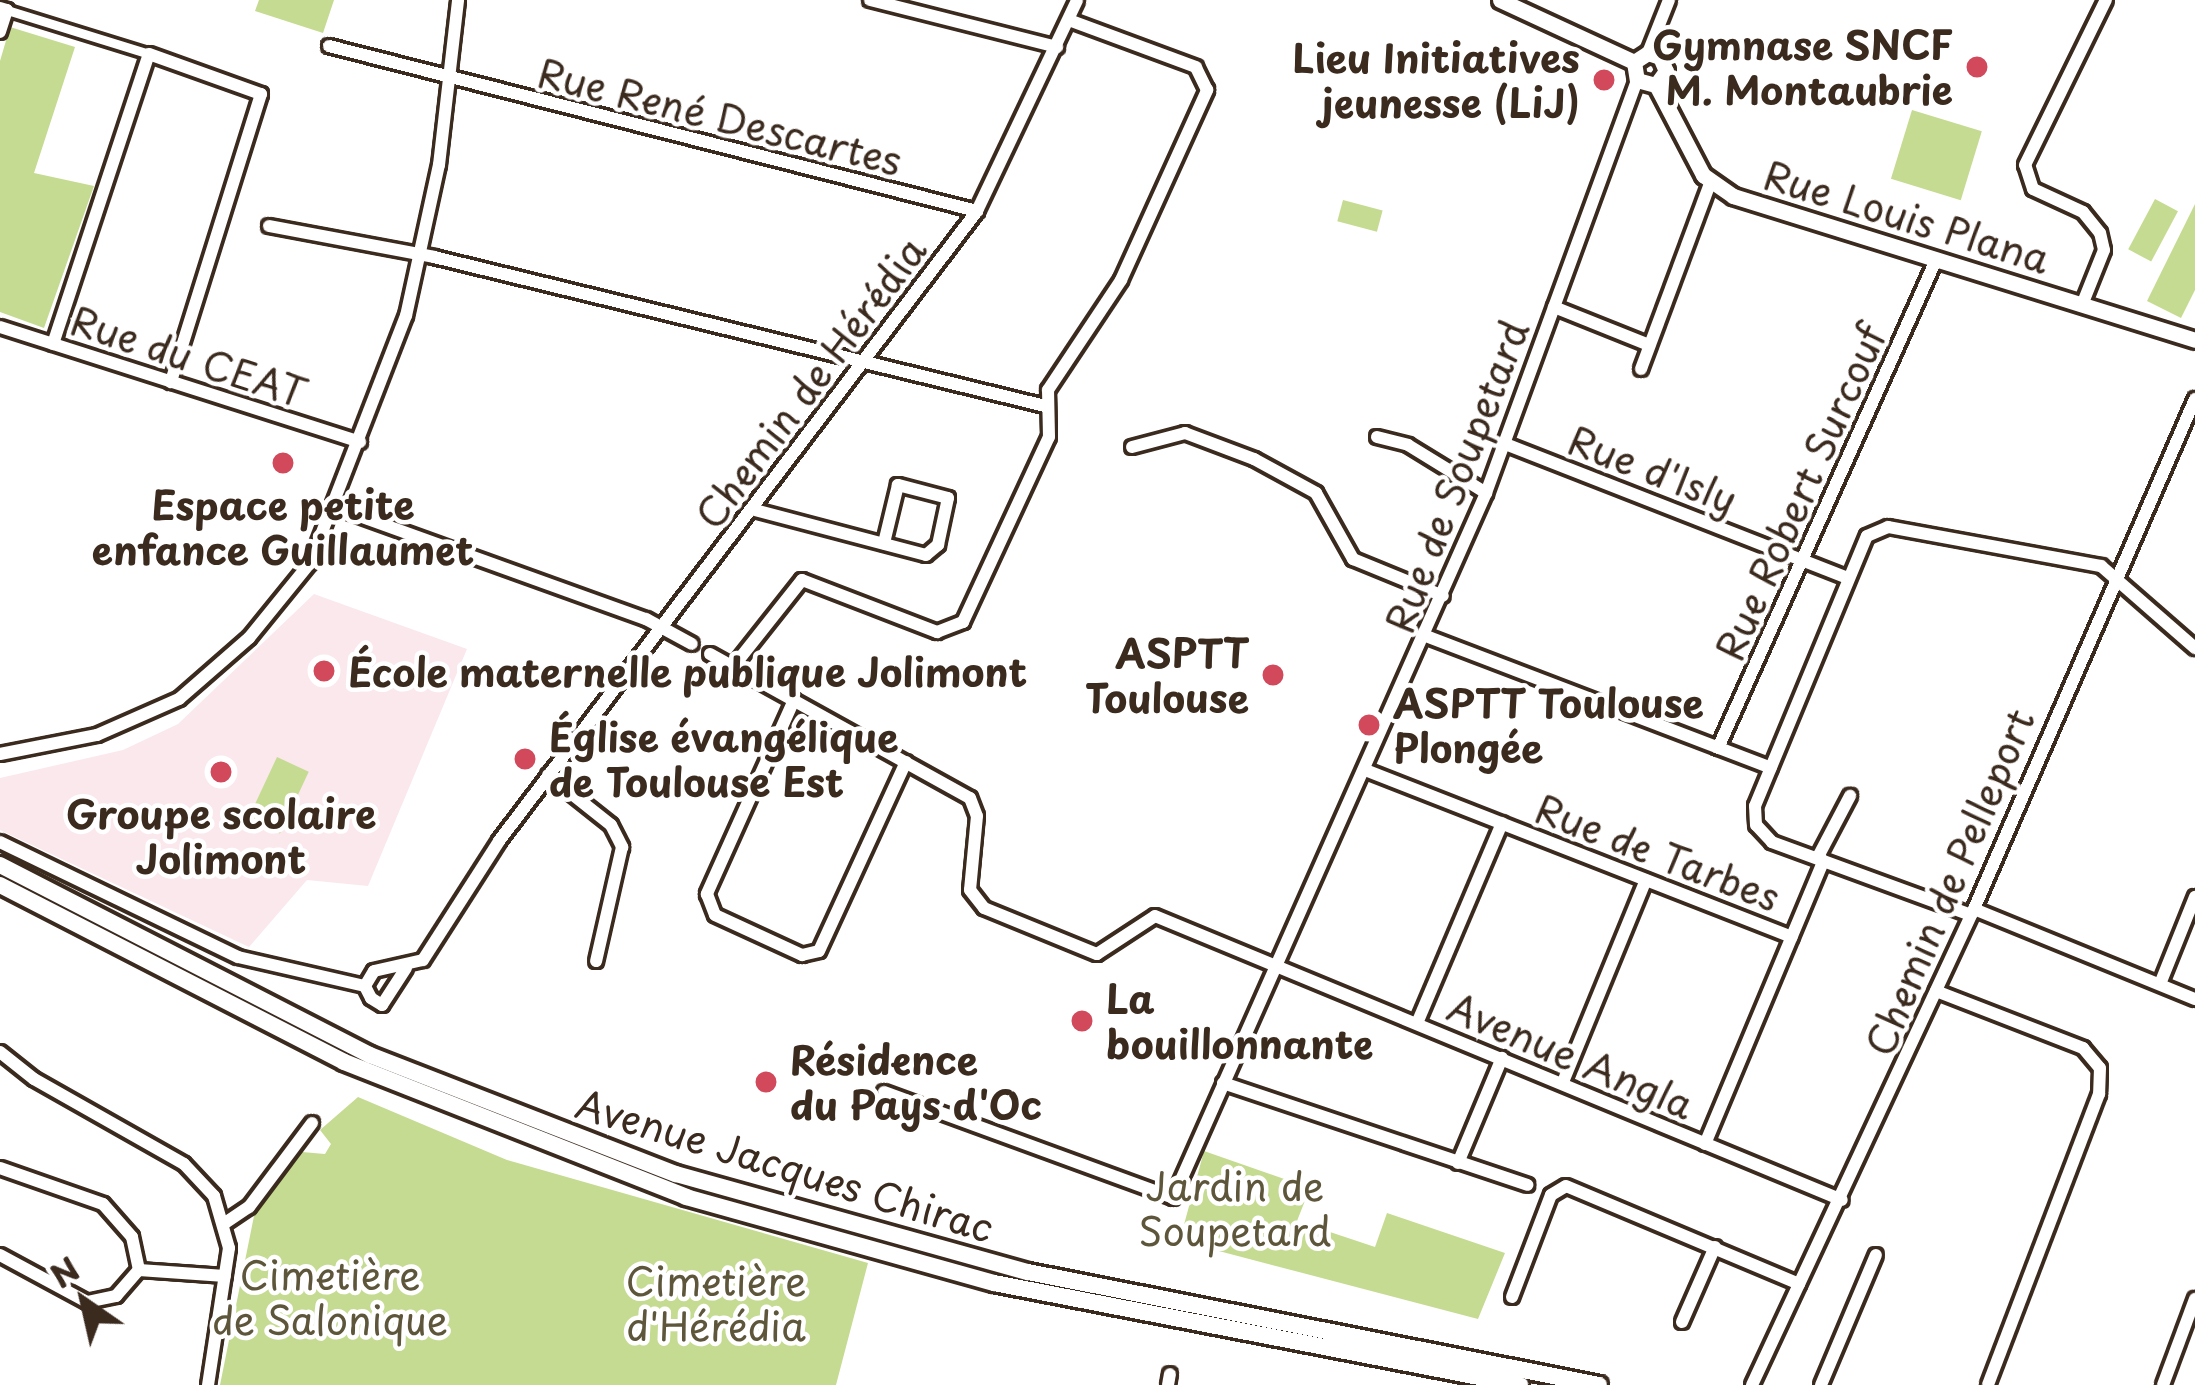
<!DOCTYPE html>
<meta charset="utf-8">
<style>
body{margin:0}
#map{position:relative;width:2195px;height:1385px;overflow:hidden;background:#fff;font-family:"Playpen Sans",sans-serif}
div>[style]{position:absolute}
[style*='--x']{left:calc(var(--x)*1px);top:calc(var(--y)*1px);width:calc(var(--w)*1px);rotate:calc(var(--a)*1deg)}
.built>*{inset:0;background:#fae8ed}
.green>*{inset:0;background:#c5db91;transform-origin:0 0}
.roads{filter:drop-shadow(3px 0 #3b2a1e) drop-shadow(-3px 0 #3b2a1e) drop-shadow(0 3px #3b2a1e) drop-shadow(0 -3px #3b2a1e)}
.pedestrian>*{height:9px;margin:-4.5px;padding:0 4.5px;transform-origin:4.5px;border-radius:4.5px;background:#fff}
.minor>*{height:12px;margin:-6px;padding:0 6px;transform-origin:6px;border-radius:6px;background:#fff}
.tertiary>*{height:15px;margin:-7.5px;padding:0 7.5px;transform-origin:7.5px;border-radius:7.5px;background:#fff}
.secondary>*{height:16px;margin:-8px;padding:0 8px;transform-origin:8px;border-radius:8px;background:#fff}
.dots>*{width:33px;height:33px;translate:-50% -50%;box-sizing:border-box;border:6px solid #fff;border-radius:50%}
span{translate:-50% -50%;white-space:nowrap;text-align:center;line-height:1.15;-webkit-text-stroke:9px #fff;paint-order:stroke}
.poi-label{font-size:39px;color:#3b2a1e;font-weight:700}
.right{translate:-100% -50%;text-align:right}
.left{translate:0 -50%;text-align:left}
.street-label{font-size:39px;color:#3b2a1e}
.park-label{font-size:39px;color:#5e563b}
.north{position:absolute;left:24px;top:1241px;width:120px;height:120px;-webkit-text-stroke:9px #fff;paint-order:stroke;rotate:326deg;font-size:33px;font-weight:700;line-height:48px;text-align:center;color:#3b2a1e}
.north::after{content:'';display:block;margin:auto;width:42px;height:54px;background:#3b2a1e;clip-path:polygon(50% 0,100% 100%,50% 72%,0 100%)}
</style>
<div id="map">
<div class="built">
<i style="clip-path:polygon(314px 594px,467px 649px,368px 886px,307px 880px,249px 947px,0 830px,0 778px,123px 750px,178px 724px)"></i>
</div>
<div class="green">
<i style="clip-path:polygon(259px 0,334px 0,323px 33px,255px 11px)"></i>
<i style="clip-path:polygon(10px 27px,75px 47px,34px 173px,94px 186px,44px 328px,0 312px,0 61px)"></i>
<i style="left:1912px;top:110px;width:73px;height:72px;rotate:17deg"></i>
<i style="left:2155px;top:199px;width:26px;height:57px;rotate:28deg"></i>
<i style="left:1343px;top:200px;width:41px;height:22px;rotate:15deg"></i>
<i style="clip-path:polygon(2195px 204px,2195px 290px,2181px 318px,2147px 301px)"></i>
<i style="left:277px;top:757px;width:35px;height:68px;rotate:25deg"></i>
<i style="clip-path:polygon(358px 1097px,507px 1160px,868px 1263px,836px 1385px,220px 1385px,255px 1211px,302px 1152px,325px 1154px,331px 1144px,320px 1130px)"></i>
<i style="clip-path:polygon(1204px 1151px,1310px 1188px,1297px 1221px,1375px 1247px,1387px 1213px,1505px 1253px,1478px 1319px,1215px 1250px,1182px 1232px)"></i>
</div>
<div class="roads">
<div class="pedestrian">
<i style="--x:7;--y:10;--w:149;--a:17.2"></i>
</div>
<div class="minor">
<i style="--x:870;--y:0;--w:193;--a:14.1"></i>
<i style="--x:0;--y:8;--w:7;--a:16"></i>
<i style="--x:7;--y:10;--w:23;--a:108"></i>
<i style="--x:329;--y:46;--w:669;--a:14.29"></i>
<i style="--x:1648;--y:53;--w:57;--a:-68.4"></i>
<i style="--x:269;--y:226;--w:168;--a:10.6"></i>
<i style="--x:434;--y:257;--w:629;--a:13.7"></i>
<i style="--x:2082;--y:305;--w:59;--a:-68.2"></i>
<i style="--x:2104;--y:250;--w:17;--a:-103"></i>
<i style="--x:2100;--y:233;--w:27;--a:-129"></i>
<i style="--x:2083;--y:212;--w:55;--a:-155.3"></i>
<i style="--x:2033;--y:189;--w:25;--a:-108"></i>
<i style="--x:2025;--y:165;--w:184;--a:-63.9"></i>
<i style="--x:1554;--y:307;--w:102;--a:21.8"></i>
<i style="--x:0;--y:327;--w:378;--a:17.7"></i>
<i style="--x:53;--y:344;--w:305;--a:-71.7"></i>
<i style="--x:149;--y:54;--w:119;--a:19.7"></i>
<i style="--x:261;--y:94;--w:302;--a:107.4"></i>
<i style="--x:1641;--y:369;--w:198;--a:-69.6"></i>
<i style="--x:1377;--y:437;--w:32;--a:14"></i>
<i style="--x:1408;--y:445;--w:92;--a:31.6"></i>
<i style="--x:1503;--y:443;--w:370;--a:21.4"></i>
<i style="--x:1132;--y:447;--w:55;--a:-14.8"></i>
<i style="--x:1185;--y:433;--w:74;--a:20.6"></i>
<i style="--x:1254;--y:459;--w:71;--a:28.7"></i>
<i style="--x:1316;--y:493;--w:76;--a:60.7"></i>
<i style="--x:1353;--y:559;--w:97;--a:22.3"></i>
<i style="--x:337;--y:508;--w:328;--a:19.8"></i>
<i style="--x:646;--y:619;--w:52;--a:28.5"></i>
<i style="--x:751;--y:509;--w:181;--a:14.7"></i>
<i style="--x:926;--y:555;--w:16;--a:-40"></i>
<i style="--x:938;--y:545;--w:48;--a:-78"></i>
<i style="--x:948;--y:498;--w:52;--a:-165.4"></i>
<i style="--x:898;--y:485;--w:60;--a:103.6"></i>
<i style="--x:1426;--y:636;--w:369;--a:20.9"></i>
<i style="--x:710;--y:654;--w:297;--a:29"></i>
<i style="--x:970;--y:798;--w:19;--a:69"></i>
<i style="--x:977;--y:816;--w:74;--a:95.4"></i>
<i style="--x:970;--y:890;--w:23;--a:52"></i>
<i style="--x:984;--y:908;--w:122;--a:22.2"></i>
<i style="--x:1097;--y:954;--w:69;--a:-33.2"></i>
<i style="--x:1155;--y:916;--w:743;--a:22.46"></i>
<i style="--x:733;--y:667;--w:111;--a:-51.6"></i>
<i style="--x:802;--y:580;--w:145;--a:21.1"></i>
<i style="--x:937;--y:632;--w:28;--a:-21"></i>
<i style="--x:963;--y:622;--w:204;--a:-65.1"></i>
<i style="--x:1049;--y:437;--w:47;--a:-91.2"></i>
<i style="--x:1048;--y:390;--w:132;--a:-56.4"></i>
<i style="--x:1121;--y:280;--w:209;--a:-65.6"></i>
<i style="--x:1207;--y:90;--w:25;--a:-116"></i>
<i style="--x:1196;--y:67;--w:135;--a:-159.7"></i>
<i style="--x:794;--y:700;--w:213;--a:114.2"></i>
<i style="--x:707;--y:894;--w:22;--a:69"></i>
<i style="--x:715;--y:915;--w:96;--a:24.7"></i>
<i style="--x:802;--y:955;--w:17;--a:-13"></i>
<i style="--x:819;--y:951;--w:208;--a:-65.3"></i>
<i style="--x:1718;--y:748;--w:534;--a:-65.93"></i>
<i style="--x:0;--y:754;--w:99;--a:-11.1"></i>
<i style="--x:97;--y:735;--w:90;--a:-23.7"></i>
<i style="--x:179;--y:699;--w:93;--a:-41.1"></i>
<i style="--x:249;--y:638;--w:97;--a:-50.9"></i>
<i style="--x:310;--y:563;--w:265;--a:-68.8"></i>
<i style="--x:406;--y:316;--w:155;--a:-77.7"></i>
<i style="--x:439;--y:165;--w:166;--a:-83.4"></i>
<i style="--x:1368;--y:771;--w:455;--a:21.4"></i>
<i style="--x:548;--y:775;--w:80;--a:38.4"></i>
<i style="--x:611;--y:825;--w:25;--a:63"></i>
<i style="--x:622;--y:847;--w:117;--a:102.8"></i>
<i style="--x:0;--y:842;--w:264;--a:25.8"></i>
<i style="--x:238;--y:957;--w:130;--a:12.9"></i>
<i style="--x:1974;--y:909;--w:239;--a:22.2"></i>
<i style="--x:1971;--y:915;--w:212;--a:-159.9"></i>
<i style="--x:1772;--y:842;--w:23;--a:-133"></i>
<i style="--x:1756;--y:825;--w:19;--a:-93"></i>
<i style="--x:1755;--y:806;--w:292;--a:-67.5"></i>
<i style="--x:1867;--y:536;--w:23;--a:-23"></i>
<i style="--x:1888;--y:527;--w:217;--a:10.4"></i>
<i style="--x:2101;--y:566;--w:125;--a:41.1"></i>
<i style="--x:406;--y:968;--w:44;--a:123"></i>
<i style="--x:382;--y:1005;--w:13;--a:-148"></i>
<i style="--x:371;--y:998;--w:13;--a:-117"></i>
<i style="--x:365;--y:986;--w:17;--a:-59"></i>
<i style="--x:374;--y:971;--w:50;--a:-12.7"></i>
<i style="--x:423;--y:960;--w:141;--a:-57.4"></i>
<i style="--x:499;--y:841;--w:791;--a:-52.81"></i>
<i style="--x:977;--y:211;--w:233;--a:-64.6"></i>
<i style="--x:2160;--y:984;--w:94;--a:-68.1"></i>
<i style="--x:1936;--y:991;--w:158;--a:21.2"></i>
<i style="--x:2083;--y:1048;--w:26;--a:50"></i>
<i style="--x:2100;--y:1068;--w:26;--a:92"></i>
<i style="--x:2099;--y:1094;--w:311;--a:110.9"></i>
<i style="--x:1418;--y:1021;--w:215;--a:-67"></i>
<i style="--x:0;--y:1052;--w:43;--a:38.5"></i>
<i style="--x:34;--y:1079;--w:172;--a:29.5"></i>
<i style="--x:184;--y:1164;--w:44;--a:46.8"></i>
<i style="--x:214;--y:1196;--w:54;--a:73.9"></i>
<i style="--x:229;--y:1248;--w:139;--a:98.7"></i>
<i style="--x:1563;--y:1082;--w:218;--a:-67.7"></i>
<i style="--x:1223;--y:1083;--w:321;--a:18.5"></i>
<i style="--x:884;--y:1092;--w:308;--a:20.1"></i>
<i style="--x:1173;--y:1198;--w:771;--a:-66.06"></i>
<i style="--x:1486;--y:493;--w:440;--a:-69.9"></i>
<i style="--x:1705;--y:1144;--w:306;--a:-67.3"></i>
<i style="--x:1823;--y:862;--w:8;--a:-120"></i>
<i style="--x:1819;--y:855;--w:67;--a:-62.3"></i>
<i style="--x:1458;--y:1163;--w:114;--a:-67.3"></i>
<i style="--x:0;--y:1168;--w:109;--a:19.3"></i>
<i style="--x:103;--y:1204;--w:44;--a:48.7"></i>
<i style="--x:132;--y:1237;--w:34;--a:78"></i>
<i style="--x:139;--y:1270;--w:86;--a:4"></i>
<i style="--x:225;--y:1223;--w:29;--a:-34"></i>
<i style="--x:249;--y:1207;--w:105;--a:-53.1"></i>
<i style="--x:0;--y:1255;--w:99;--a:28.4"></i>
<i style="--x:87;--y:1302;--w:30;--a:-12"></i>
<i style="--x:116;--y:1296;--w:35;--a:-49"></i>
<i style="--x:1512;--y:1297;--w:109;--a:-69.1"></i>
<i style="--x:1551;--y:1195;--w:17;--a:-31"></i>
<i style="--x:1566;--y:1186;--w:253;--a:22.8"></i>
<i style="--x:1682;--y:1322;--w:82;--a:-66.3"></i>
<i style="--x:1168;--y:1385;--w:11;--a:-80"></i>
<i style="--x:1752;--y:1385;--w:525;--a:-65"></i>
<i style="--x:1974;--y:909;--w:556;--a:-66.57"></i>
<i style="--x:1821;--y:1385;--w:141;--a:-67.1"></i>
<i style="--x:2163;--y:1385;--w:92;--a:-69.6"></i>
</div>
<div class="tertiary">
<i style="--x:1500;--y:0;--w:148;--a:24.8"></i>
<i style="--x:1634;--y:62;--w:17;--a:-33"></i>
<i style="--x:1648;--y:53;--w:13;--a:18"></i>
<i style="--x:1660;--y:57;--w:15;--a:67"></i>
<i style="--x:1666;--y:71;--w:17;--a:126"></i>
<i style="--x:1634;--y:62;--w:18;--a:81"></i>
<i style="--x:1637;--y:80;--w:20;--a:15"></i>
<i style="--x:1656;--y:85;--w:102;--a:62.4"></i>
<i style="--x:1703;--y:175;--w:37;--a:35"></i>
<i style="--x:1733;--y:196;--w:484;--a:17.3"></i>
</div>
<div class="secondary">
<i style="--x:0;--y:865;--w:416;--a:27.2"></i>
<i style="--x:370;--y:1055;--w:328;--a:21.3"></i>
<i style="--x:676;--y:1174;--w:365;--a:15.6"></i>
<i style="--x:1028;--y:1272;--w:582;--a:11.19"></i>
<i style="--x:0;--y:885;--w:387;--a:27.2"></i>
<i style="--x:344;--y:1062;--w:368;--a:21.5"></i>
<i style="--x:686;--y:1197;--w:320;--a:15.6"></i>
<i style="--x:994;--y:1283;--w:536;--a:10.97"></i>
</div>
</div>
<div class="dots">
<i style="left:1977px;top:67px;background:#d1495b"></i>
<i style="left:1604px;top:80px;background:#d1495b"></i>
<i style="left:283px;top:463px;background:#d1495b"></i>
<i style="left:324px;top:671px;background:#d1495b"></i>
<i style="left:1273px;top:675px;background:#d1495b"></i>
<i style="left:1369px;top:725px;background:#d1495b"></i>
<i style="left:525px;top:759px;background:#d1495b"></i>
<i style="left:221px;top:772px;background:#d1495b"></i>
<i style="left:1082px;top:1021px;background:#d1495b"></i>
<i style="left:766px;top:1082px;background:#d1495b"></i>
</div>
<div class="poi-label">
<span class="right" style="left:1953px;top:67px">Gymnase SNCF<br>M. Montaubrie</span>
<span class="right" style="left:1580px;top:80px">Lieu Initiatives<br>jeunesse (LiJ)</span>
<span style="left:283px;top:527px">Espace petite<br>enfance Guillaumet</span>
<span class="right" style="left:1249px;top:675px">ASPTT<br>Toulouse</span>
<span class="left" style="left:348px;top:671px">École maternelle publique Jolimont</span>
<span class="left" style="left:1393px;top:725px">ASPTT Toulouse<br>Plongée</span>
<span class="left" style="left:549px;top:759px">Église évangélique<br>de Toulouse Est</span>
<span style="left:221px;top:836px">Groupe scolaire<br>Jolimont</span>
<span class="left" style="left:1106px;top:1021px">La<br>bouillonnante</span>
<span class="left" style="left:790px;top:1082px">Résidence<br>du Pays d'Oc</span>
</div>
<div class="street-label">
<span style="left:720px;top:116px;rotate:14deg">Rue René Descartes</span>
<span style="left:1907px;top:216px;rotate:17deg">Rue Louis Plana</span>
<span style="left:189px;top:356px;rotate:18deg">Rue du CEAT</span>
<span style="left:810px;top:382px;rotate:-53deg">Chemin de Hérédia</span>
<span style="left:1653px;top:469px;rotate:21deg">Rue d'Isly</span>
<span style="left:1456px;top:476px;rotate:-69deg">Rue de Soupetard</span>
<span style="left:1800px;top:492px;rotate:-66deg">Rue Robert Surcouf</span>
<span style="left:1658px;top:852px;rotate:21deg">Rue de Tarbes</span>
<span style="left:1949px;top:882px;rotate:-67deg">Chemin de Pelleport</span>
<span style="left:1571px;top:1055px;rotate:23deg">Avenue Angla</span>
<span style="left:785px;top:1165px;rotate:17deg">Avenue Jacques Chirac</span>
</div>
<div class="park-label">
<span style="left:1235px;top:1208px">Jardin de<br>Soupetard</span>
<span style="left:330px;top:1297px">Cimetière<br>de Salonique</span>
<span style="left:716px;top:1303px">Cimetière<br>d'Hérédia</span>
</div>
<div class="north">N</div>
</div>
